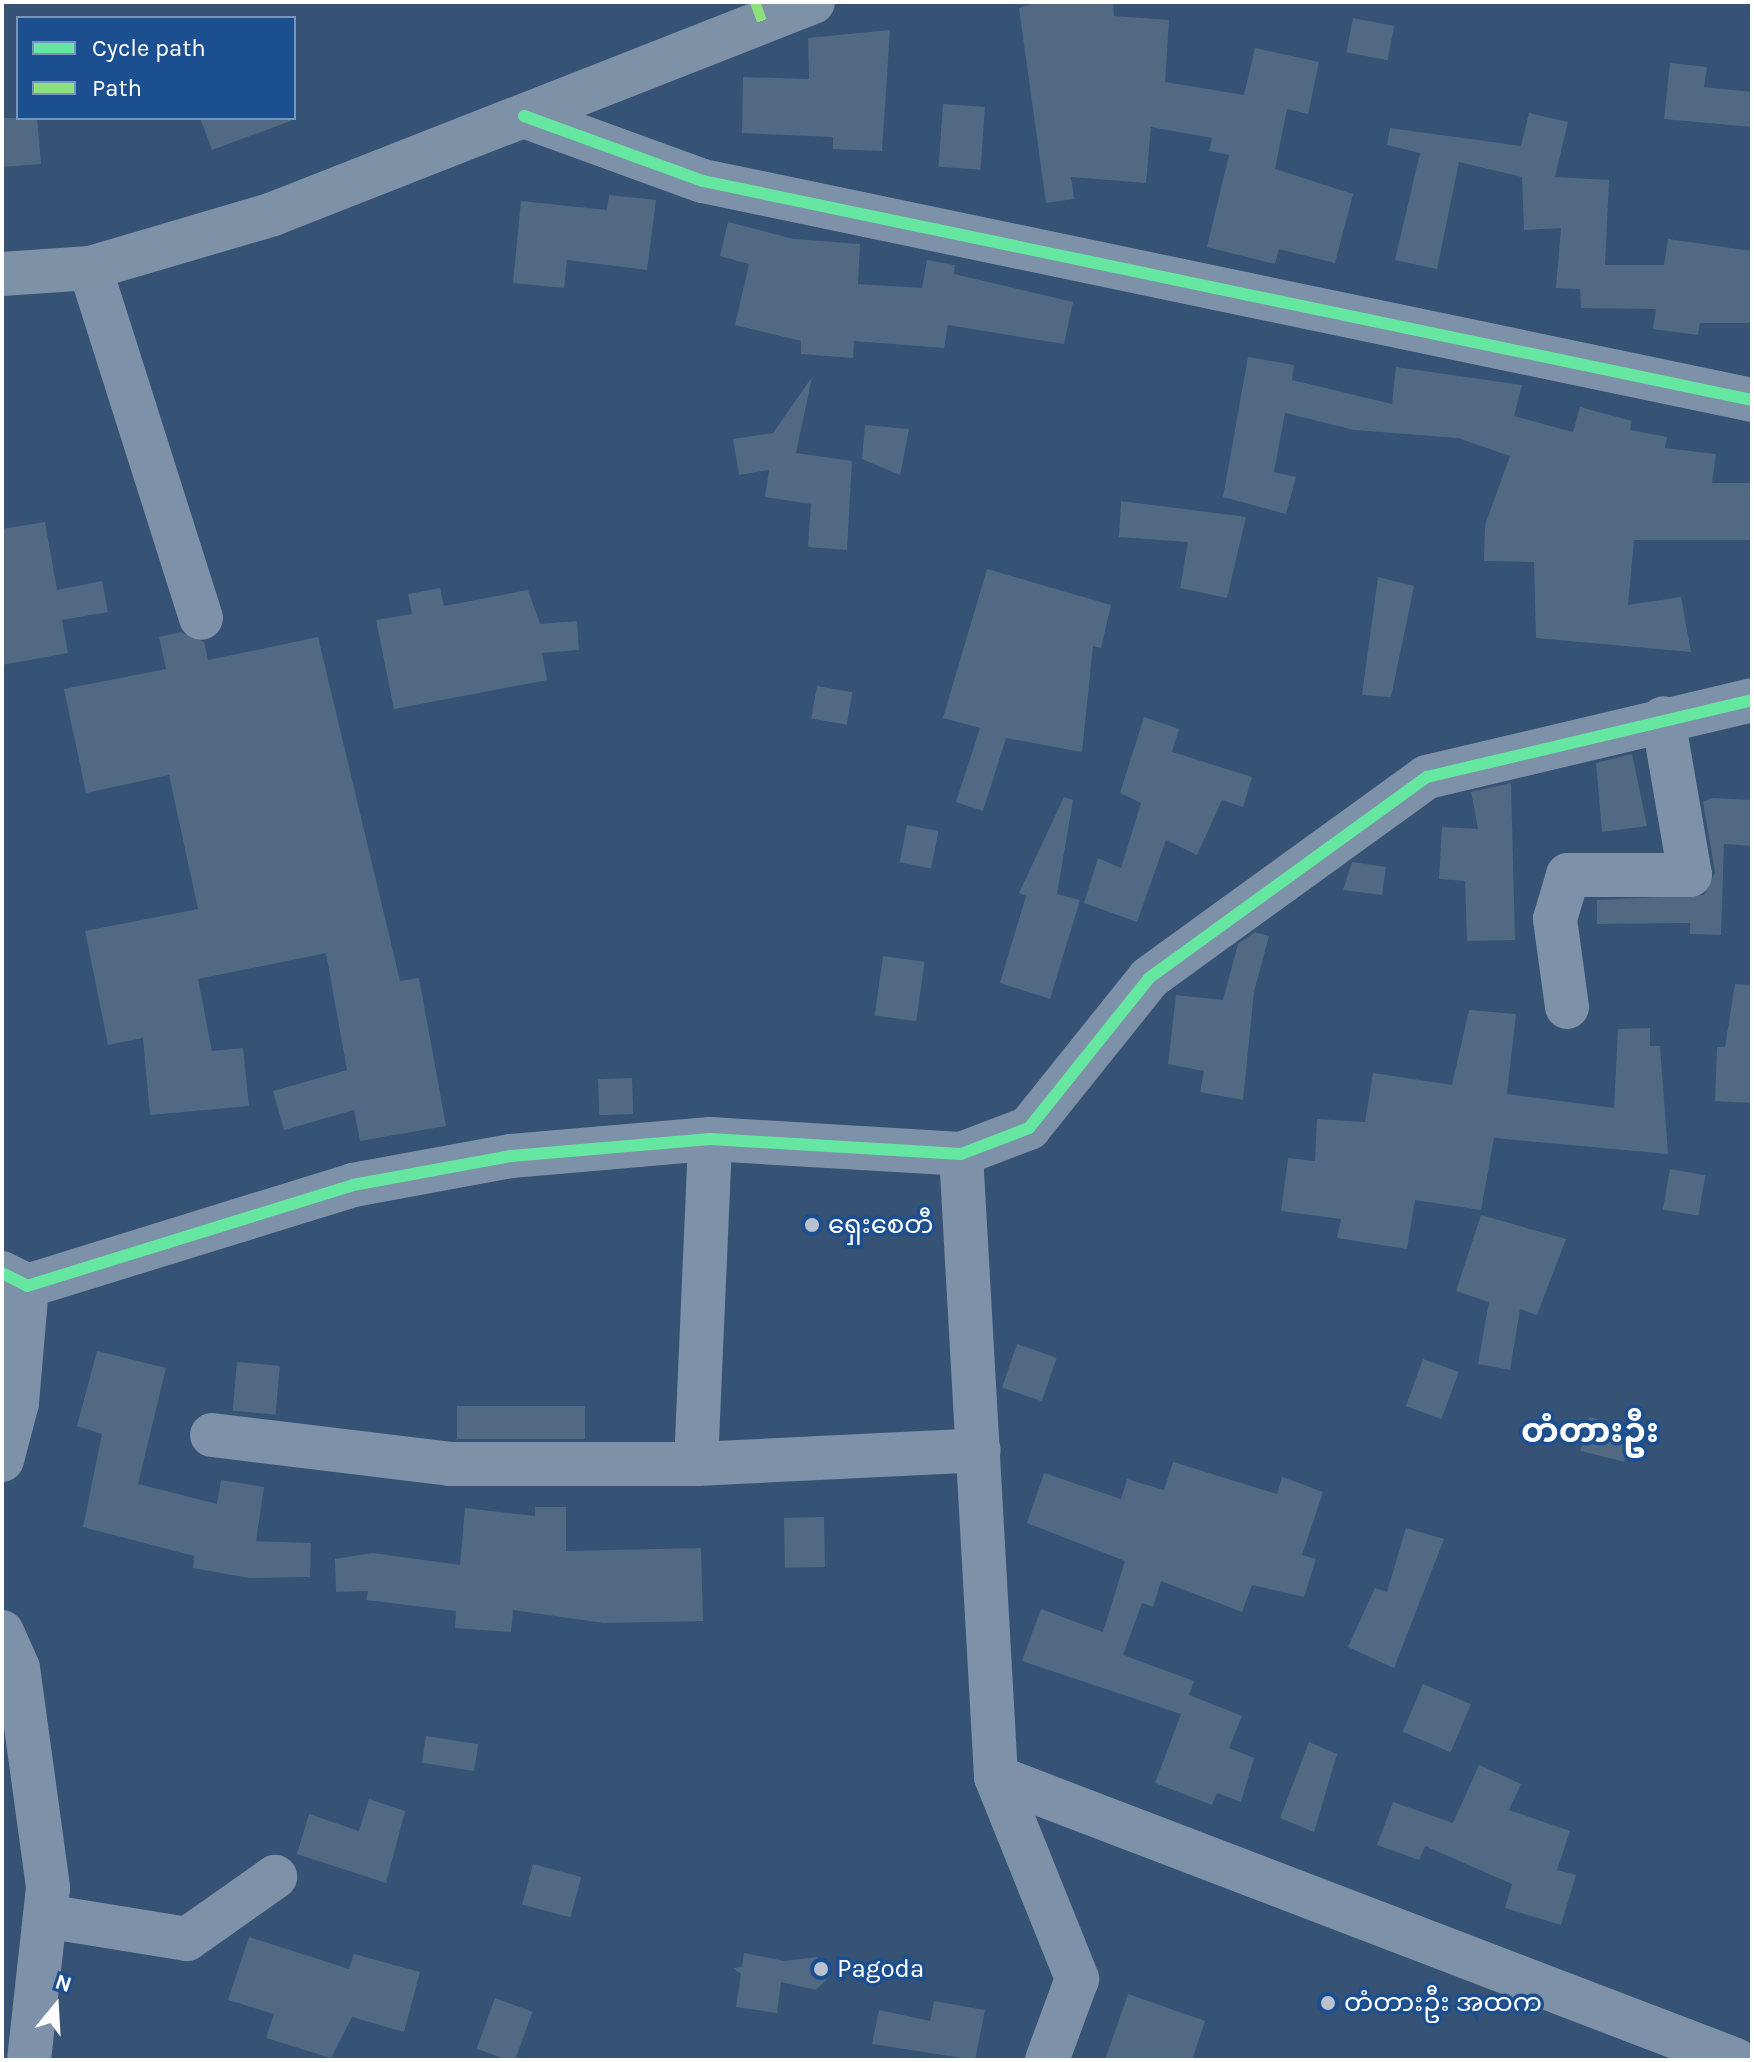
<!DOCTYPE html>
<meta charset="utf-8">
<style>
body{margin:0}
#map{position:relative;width:1754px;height:2062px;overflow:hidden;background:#365274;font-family:Karla,"Noto Sans Myanmar",sans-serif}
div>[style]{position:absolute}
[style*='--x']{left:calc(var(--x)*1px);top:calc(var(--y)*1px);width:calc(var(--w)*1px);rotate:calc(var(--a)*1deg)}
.building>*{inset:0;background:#526984;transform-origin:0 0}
.minor>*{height:44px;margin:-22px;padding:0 22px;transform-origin:22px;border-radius:22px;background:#7d92a8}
.highway>*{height:44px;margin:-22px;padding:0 22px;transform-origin:22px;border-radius:22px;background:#7e92a7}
.quiet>*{height:10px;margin-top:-5px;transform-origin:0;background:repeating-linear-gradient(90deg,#8de07e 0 20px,transparent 0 30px)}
.cycleway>*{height:12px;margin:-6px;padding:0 6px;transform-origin:6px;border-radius:6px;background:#66e7a1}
.dots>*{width:22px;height:22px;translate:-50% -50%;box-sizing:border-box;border:4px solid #1b4f8f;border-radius:50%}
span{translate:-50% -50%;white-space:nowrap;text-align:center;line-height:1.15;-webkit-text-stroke:7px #1b4f8f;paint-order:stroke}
.poi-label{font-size:26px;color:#fff}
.left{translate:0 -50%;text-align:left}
.district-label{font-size:34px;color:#fff;font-weight:700}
.frame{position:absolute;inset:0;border:4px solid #fff;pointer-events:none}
.legend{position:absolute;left:16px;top:16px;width:280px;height:104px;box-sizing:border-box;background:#1b4f8f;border:2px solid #7695bc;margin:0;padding:10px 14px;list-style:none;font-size:24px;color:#fff}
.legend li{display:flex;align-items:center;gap:16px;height:40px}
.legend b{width:40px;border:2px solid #7695bc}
.north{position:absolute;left:16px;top:1966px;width:80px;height:80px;-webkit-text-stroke:6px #1b4f8f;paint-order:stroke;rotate:18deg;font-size:22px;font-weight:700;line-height:32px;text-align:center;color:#fff}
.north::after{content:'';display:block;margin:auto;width:28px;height:36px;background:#fff;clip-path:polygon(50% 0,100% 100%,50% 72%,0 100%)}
</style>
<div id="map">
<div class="building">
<i style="clip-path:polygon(1037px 2px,1113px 2px,1114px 16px,1169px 20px,1165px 82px,1244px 95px,1255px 48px,1319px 62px,1308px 114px,1287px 109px,1275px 169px,1353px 194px,1335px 263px,1279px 249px,1275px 264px,1207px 247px,1229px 155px,1209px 151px,1212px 138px,1151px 127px,1146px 183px,1071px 177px,1074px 199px,1046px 203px,1019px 8px)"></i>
<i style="left:1353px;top:18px;width:42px;height:35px;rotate:11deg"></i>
<i style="clip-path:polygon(890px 30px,882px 151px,833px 149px,833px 137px,742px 133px,743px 77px,809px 79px,808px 38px)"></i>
<i style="clip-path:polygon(1670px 63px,1707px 67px,1704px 87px,1752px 92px,1752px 127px,1664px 119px)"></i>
<i style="left:943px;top:104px;width:42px;height:63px;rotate:4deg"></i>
<i style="clip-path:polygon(1529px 113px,1568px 122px,1555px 177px,1609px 180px,1605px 265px,1664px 265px,1668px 239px,1752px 251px,1752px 323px,1700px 323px,1698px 335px,1653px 329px,1656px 309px,1581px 308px,1580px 289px,1556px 288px,1561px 228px,1524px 230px,1522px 177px,1459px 162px,1437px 269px,1395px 260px,1420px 153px,1387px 145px,1390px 128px,1521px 146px)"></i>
<i style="clip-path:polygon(2px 118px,37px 118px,41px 164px,2px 167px)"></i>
<i style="clip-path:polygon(200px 118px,290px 118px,291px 121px,212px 150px)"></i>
<i style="clip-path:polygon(609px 195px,656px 200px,647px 270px,567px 260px,564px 288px,513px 283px,521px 201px,607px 210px)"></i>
<i style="clip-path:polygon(728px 222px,794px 239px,860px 244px,858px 284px,922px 288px,927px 260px,955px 265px,954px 274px,1073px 302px,1064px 344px,948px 325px,944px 348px,854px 341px,853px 358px,801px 354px,801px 341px,735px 325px,749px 264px,720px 256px)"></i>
<i style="clip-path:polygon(1248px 357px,1294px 365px,1292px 380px,1392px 404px,1396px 367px,1522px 385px,1514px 416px,1573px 432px,1580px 407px,1632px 421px,1630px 430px,1667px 437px,1665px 448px,1716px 454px,1712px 483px,1752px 483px,1752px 540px,1634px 540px,1628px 605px,1681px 597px,1691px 652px,1536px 638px,1534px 562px,1484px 561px,1485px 525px,1510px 456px,1458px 438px,1354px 430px,1285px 413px,1274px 472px,1296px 477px,1286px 514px,1223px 497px)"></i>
<i style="clip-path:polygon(812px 377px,796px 453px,852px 461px,847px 550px,808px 547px,811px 504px,765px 497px,769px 470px,739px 475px,733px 439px,773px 433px)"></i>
<i style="clip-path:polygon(865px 425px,909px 429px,900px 475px,862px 459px)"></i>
<i style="clip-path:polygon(1121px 501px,1246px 517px,1227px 598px,1180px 588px,1188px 542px,1119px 537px)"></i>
<i style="clip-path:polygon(45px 522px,57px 590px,102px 581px,108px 612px,62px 620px,68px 653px,2px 665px,2px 529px)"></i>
<i style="clip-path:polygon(987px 569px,1111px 605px,1101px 648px,1093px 646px,1082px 752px,1006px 738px,983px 811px,956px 802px,980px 728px,943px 718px)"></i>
<i style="clip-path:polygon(1378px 577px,1414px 586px,1391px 697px,1362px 695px)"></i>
<i style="clip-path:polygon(440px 588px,444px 606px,528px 590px,540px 624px,577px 621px,579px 650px,542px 653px,547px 680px,394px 709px,376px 620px,412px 614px,408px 594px)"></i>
<i style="clip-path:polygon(181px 632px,204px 642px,208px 660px,318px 637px,400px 981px,419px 978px,446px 1126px,360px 1141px,354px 1110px,284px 1130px,273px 1091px,347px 1070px,326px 953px,198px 979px,212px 1051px,243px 1048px,249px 1106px,150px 1115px,143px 1038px,108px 1045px,85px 931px,198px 909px,169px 775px,86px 793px,64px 689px,166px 669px,159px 637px)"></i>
<i style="left:817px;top:686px;width:36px;height:33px;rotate:10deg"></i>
<i style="clip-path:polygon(1144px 717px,1179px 729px,1172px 752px,1252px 777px,1243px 807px,1222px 800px,1197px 855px,1166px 840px,1137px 922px,1084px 903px,1098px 858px,1121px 868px,1141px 803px,1120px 793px)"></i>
<i style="clip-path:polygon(1632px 754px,1647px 826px,1602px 832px,1596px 763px)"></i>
<i style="clip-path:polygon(1511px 783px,1515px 940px,1467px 941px,1465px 881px,1439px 879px,1442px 827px,1478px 829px,1471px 792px)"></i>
<i style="clip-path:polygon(1064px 797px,1073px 800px,1057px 894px,1080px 900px,1050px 999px,1000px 983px,1026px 896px,1019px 893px)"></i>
<i style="clip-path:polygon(1712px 798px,1752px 800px,1752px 846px,1724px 844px,1721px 935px,1690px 934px,1690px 923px,1597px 924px,1597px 900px,1704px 895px,1715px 872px,1703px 802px)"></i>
<i style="left:907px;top:825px;width:32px;height:38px;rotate:11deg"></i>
<i style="clip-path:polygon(1352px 862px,1386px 867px,1382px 895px,1343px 890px)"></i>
<i style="clip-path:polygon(1255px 932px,1269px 936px,1254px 992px,1243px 1100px,1200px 1092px,1204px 1071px,1168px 1064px,1176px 995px,1223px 1000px,1238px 944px)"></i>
<i style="left:883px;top:956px;width:42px;height:60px;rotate:8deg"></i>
<i style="clip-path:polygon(1735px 984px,1752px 985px,1752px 1103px,1715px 1101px,1717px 1047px,1725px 1047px)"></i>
<i style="clip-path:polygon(1469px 1010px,1516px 1014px,1507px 1094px,1614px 1108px,1618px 1029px,1650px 1028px,1650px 1046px,1660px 1046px,1668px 1154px,1494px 1138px,1481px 1210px,1415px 1200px,1407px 1249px,1337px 1238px,1341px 1219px,1281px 1211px,1288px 1158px,1315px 1161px,1317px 1119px,1365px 1122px,1373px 1073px,1452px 1085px)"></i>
<i style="left:632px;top:1078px;width:36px;height:34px;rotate:88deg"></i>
<i style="left:1670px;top:1169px;width:36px;height:41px;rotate:10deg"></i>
<i style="clip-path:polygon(1481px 1215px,1566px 1239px,1537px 1315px,1520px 1309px,1510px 1370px,1478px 1364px,1489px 1302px,1456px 1291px)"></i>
<i style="left:1017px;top:1344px;width:42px;height:46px;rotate:19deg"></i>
<i style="clip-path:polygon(97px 1351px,166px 1368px,138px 1484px,217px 1504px,221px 1480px,264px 1487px,256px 1541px,311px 1543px,310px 1577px,249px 1578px,193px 1568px,194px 1556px,83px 1527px,102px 1434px,77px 1426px)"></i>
<i style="left:1423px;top:1359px;width:38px;height:50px;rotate:20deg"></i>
<i style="left:237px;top:1362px;width:43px;height:49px;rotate:5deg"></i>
<i style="left:585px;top:1406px;width:33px;height:128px;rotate:90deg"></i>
<i style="left:1589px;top:1417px;width:45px;height:35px;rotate:14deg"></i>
<i style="clip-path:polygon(1173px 1462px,1277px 1494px,1282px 1477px,1323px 1492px,1302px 1555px,1316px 1559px,1304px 1597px,1252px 1585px,1242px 1612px,1161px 1581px,1153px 1607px,1142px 1603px,1123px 1655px,1194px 1681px,1189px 1695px,1242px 1716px,1229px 1748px,1254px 1758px,1241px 1802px,1217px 1793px,1212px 1805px,1155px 1783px,1181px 1714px,1022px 1661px,1041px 1609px,1103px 1632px,1125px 1561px,1027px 1523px,1044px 1473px,1121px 1499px,1127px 1479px,1164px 1490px)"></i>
<i style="clip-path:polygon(535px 1507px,566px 1507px,566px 1551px,701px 1548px,703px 1621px,604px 1623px,513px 1610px,511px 1632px,455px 1628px,456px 1611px,366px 1600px,368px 1591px,336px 1592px,335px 1559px,373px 1553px,460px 1565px,465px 1508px,535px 1516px)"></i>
<i style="left:824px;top:1517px;width:50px;height:40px;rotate:89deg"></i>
<i style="clip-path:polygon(1406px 1528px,1444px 1539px,1394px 1668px,1348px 1647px,1375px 1588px,1387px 1592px)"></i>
<i style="left:1423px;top:1684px;width:52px;height:52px;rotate:23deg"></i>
<i style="left:426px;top:1736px;width:53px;height:27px;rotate:9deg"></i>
<i style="clip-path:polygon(1309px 1742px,1337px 1754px,1314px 1832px,1280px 1818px)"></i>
<i style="clip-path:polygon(1479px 1765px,1521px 1784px,1509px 1810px,1570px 1831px,1557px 1870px,1576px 1875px,1561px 1925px,1505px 1908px,1512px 1884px,1425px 1846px,1419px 1860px,1377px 1845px,1393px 1802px,1453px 1823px)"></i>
<i style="clip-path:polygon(369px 1799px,405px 1811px,386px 1883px,297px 1854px,309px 1814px,359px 1831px)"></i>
<i style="left:533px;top:1864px;width:50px;height:42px;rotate:15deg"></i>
<i style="clip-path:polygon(249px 1937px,349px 1969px,354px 1954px,420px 1972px,404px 2032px,352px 2017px,331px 2058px,266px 2038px,274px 2014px,228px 2000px)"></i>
<i style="clip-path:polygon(744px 1953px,784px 1961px,817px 1957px,830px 1976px,816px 1990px,781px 1982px,777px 2013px,736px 2007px,741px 1974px,733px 1968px,742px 1967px)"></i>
<i style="clip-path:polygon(1128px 1994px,1205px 2021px,1192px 2060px,1105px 2060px)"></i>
<i style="left:495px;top:1998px;width:40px;height:54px;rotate:20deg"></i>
<i style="clip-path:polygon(934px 2001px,985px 2010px,975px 2060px,872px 2044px,879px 2010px,930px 2021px)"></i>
</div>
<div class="minor">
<i style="--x:524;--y:116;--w:190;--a:20"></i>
<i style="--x:703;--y:181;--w:1072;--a:11.79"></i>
<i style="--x:90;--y:268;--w:367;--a:72.4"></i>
<i style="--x:1567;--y:1007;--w:89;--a:-97.8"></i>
<i style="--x:1555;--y:919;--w:46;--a:-73.5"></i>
<i style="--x:1568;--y:875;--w:122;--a:0"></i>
<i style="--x:1690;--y:875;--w:159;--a:-99.8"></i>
<i style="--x:961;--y:1154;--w:624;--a:86.78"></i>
<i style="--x:996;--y:1777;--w:218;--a:68.1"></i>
<i style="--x:1077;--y:1979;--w:86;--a:110.3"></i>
<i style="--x:2;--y:1273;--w:28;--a:27"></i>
<i style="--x:27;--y:1286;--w:341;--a:-17.2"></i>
<i style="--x:353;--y:1185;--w:161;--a:-10.4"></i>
<i style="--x:511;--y:1156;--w:200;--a:-4.9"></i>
<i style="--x:710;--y:1139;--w:251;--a:3.4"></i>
<i style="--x:961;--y:1154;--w:73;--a:-20.9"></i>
<i style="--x:1029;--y:1128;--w:192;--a:-51.3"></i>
<i style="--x:1149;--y:978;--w:343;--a:-35.9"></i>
<i style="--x:1427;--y:777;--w:334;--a:-13.3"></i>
<i style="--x:212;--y:1435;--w:240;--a:6.9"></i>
<i style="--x:450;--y:1464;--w:246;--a:0"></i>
<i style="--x:696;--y:1464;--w:283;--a:-2.8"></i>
<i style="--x:2;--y:1460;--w:59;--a:-75.3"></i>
<i style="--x:17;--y:1403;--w:117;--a:-85.1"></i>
<i style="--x:696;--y:1464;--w:325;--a:-87.5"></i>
<i style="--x:2;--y:1632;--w:39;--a:66"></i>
<i style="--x:18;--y:1668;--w:222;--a:82.2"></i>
<i style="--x:48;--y:1888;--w:173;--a:96.3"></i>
<i style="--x:996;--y:1777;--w:792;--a:20.93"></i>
<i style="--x:45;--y:1916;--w:144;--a:9.2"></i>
<i style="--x:187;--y:1939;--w:108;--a:-35.2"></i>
</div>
<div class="highway">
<i style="--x:2;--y:274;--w:88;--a:-3.9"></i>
<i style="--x:90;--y:268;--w:191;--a:-16.4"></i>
<i style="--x:273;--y:214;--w:580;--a:-21.43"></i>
</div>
<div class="quiet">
<i style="--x:755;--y:2;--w:23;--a:70"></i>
</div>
<div class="cycleway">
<i style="--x:524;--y:116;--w:190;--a:20"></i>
<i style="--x:703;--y:181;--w:1072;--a:11.79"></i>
<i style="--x:2;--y:1273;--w:28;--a:27"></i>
<i style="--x:27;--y:1286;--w:341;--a:-17.2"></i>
<i style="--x:353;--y:1185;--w:161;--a:-10.4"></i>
<i style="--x:511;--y:1156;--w:200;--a:-4.9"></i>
<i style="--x:710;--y:1139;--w:251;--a:3.4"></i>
<i style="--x:961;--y:1154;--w:73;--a:-20.9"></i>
<i style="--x:1029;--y:1128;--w:192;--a:-51.3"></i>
<i style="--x:1149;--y:978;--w:343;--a:-35.9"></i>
<i style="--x:1427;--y:777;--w:334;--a:-13.3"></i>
</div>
<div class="dots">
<i style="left:812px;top:1225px;background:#b9c2ce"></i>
<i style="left:821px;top:1969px;background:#b9c2ce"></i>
<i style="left:1328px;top:2003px;background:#b9c2ce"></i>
</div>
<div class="poi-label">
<span class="left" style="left:828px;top:1225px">ရှေးစေတီ</span>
<span class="left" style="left:837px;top:1969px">Pagoda</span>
<span class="left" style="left:1344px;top:2003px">တံတားဦး အထက</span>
</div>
<div class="district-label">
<span style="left:1590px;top:1432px">တံတားဦး</span>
</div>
<div class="frame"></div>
<ul class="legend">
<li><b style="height:10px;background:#66e7a1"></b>Cycle path</li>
<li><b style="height:10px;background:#8de07e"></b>Path</li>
</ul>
<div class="north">N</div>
</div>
